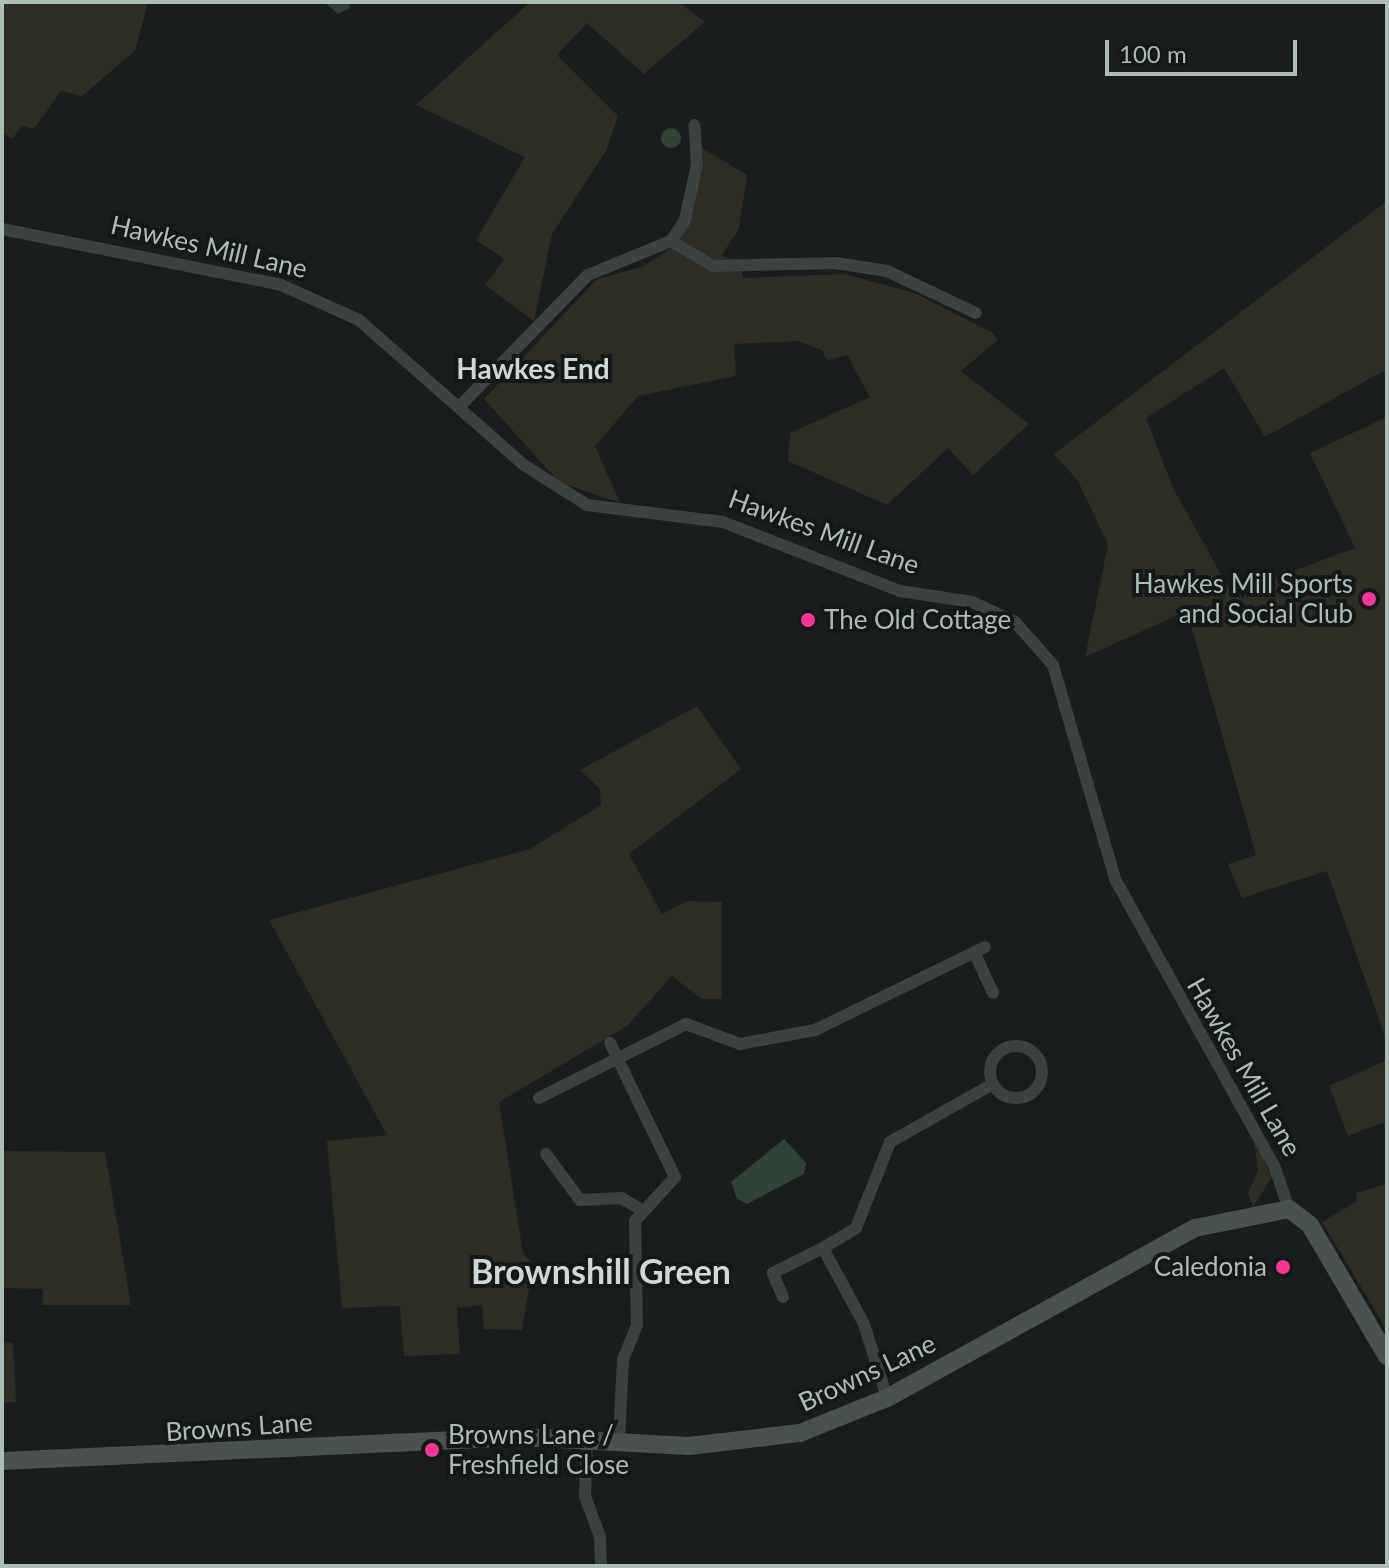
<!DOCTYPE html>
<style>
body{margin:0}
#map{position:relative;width:1389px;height:1568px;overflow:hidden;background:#1a1d1d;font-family:Lato,sans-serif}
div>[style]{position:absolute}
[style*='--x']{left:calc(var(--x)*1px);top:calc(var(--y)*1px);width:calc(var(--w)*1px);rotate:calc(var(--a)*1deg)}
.green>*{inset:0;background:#2d2d24}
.water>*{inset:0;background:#2f4235}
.round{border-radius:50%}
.street>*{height:12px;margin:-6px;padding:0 6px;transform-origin:6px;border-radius:6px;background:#3b4240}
.street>.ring{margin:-6px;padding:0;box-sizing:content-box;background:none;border:12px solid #3b4240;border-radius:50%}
.secondary>*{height:18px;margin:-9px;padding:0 9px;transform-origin:9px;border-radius:9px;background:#49524f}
.dots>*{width:22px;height:22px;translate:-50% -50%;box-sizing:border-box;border:4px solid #151818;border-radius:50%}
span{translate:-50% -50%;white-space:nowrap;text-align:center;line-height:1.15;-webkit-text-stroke:8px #151818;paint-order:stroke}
.street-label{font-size:26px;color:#acbdb5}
.poi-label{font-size:26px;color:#acbdb5}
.right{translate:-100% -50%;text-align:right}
.left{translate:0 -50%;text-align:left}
.neighbourhood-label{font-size:28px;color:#ced9d4;font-weight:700}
.district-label{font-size:34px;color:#ced9d4;font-weight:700}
.frame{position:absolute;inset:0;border:4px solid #acbdb5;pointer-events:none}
.scale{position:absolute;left:1105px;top:40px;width:192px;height:36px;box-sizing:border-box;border:4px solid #acbdb5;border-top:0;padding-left:10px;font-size:24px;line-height:28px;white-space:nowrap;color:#acbdb5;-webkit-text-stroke:6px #151818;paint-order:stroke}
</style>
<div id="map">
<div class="green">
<i style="clip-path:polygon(2px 2px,148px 2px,135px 51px,82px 96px,61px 91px,34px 129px,22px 126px,12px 139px,2px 132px)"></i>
<i style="clip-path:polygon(530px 2px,678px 2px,705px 22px,644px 74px,587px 23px,557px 55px,618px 116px,606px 151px,552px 234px,534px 321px,485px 285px,504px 259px,476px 240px,525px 157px,416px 105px)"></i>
<i style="clip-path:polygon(702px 148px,747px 175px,739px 229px,721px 256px,739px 261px,743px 278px,844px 274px,915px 293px,993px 333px,998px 340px,961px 371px,1029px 424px,973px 475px,948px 448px,887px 505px,788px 461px,790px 433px,870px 397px,847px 355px,827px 360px,822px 350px,797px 341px,734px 344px,736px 376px,638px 396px,595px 446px,620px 503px,559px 482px,484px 399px,597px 279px,642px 267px,672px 248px)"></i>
<i style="clip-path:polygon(1387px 201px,1387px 369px,1265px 437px,1224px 368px,1146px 418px,1173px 488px,1232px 594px,1355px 548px,1310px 453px,1387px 417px,1387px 1042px,1327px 871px,1242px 898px,1228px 864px,1256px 855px,1187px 611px,1085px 657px,1108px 545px,1078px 481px,1054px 454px)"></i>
<i style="clip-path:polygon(697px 706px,741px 769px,629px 854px,662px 914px,687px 901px,722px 902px,722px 999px,702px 999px,672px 976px,627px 1026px,499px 1102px,523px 1253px,533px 1265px,522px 1330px,484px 1329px,482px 1305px,457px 1308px,460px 1354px,404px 1356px,400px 1306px,342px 1308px,327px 1141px,387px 1135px,269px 920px,530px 849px,601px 805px,600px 789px,580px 770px)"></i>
<i style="clip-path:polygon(1387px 1060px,1387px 1121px,1348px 1136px,1329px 1086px)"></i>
<i style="clip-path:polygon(1254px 1140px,1272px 1177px,1253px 1207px,1248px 1193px,1258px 1171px)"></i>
<i style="clip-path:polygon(2px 1151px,105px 1152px,131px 1305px,42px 1305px,43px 1289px,2px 1288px)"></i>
<i style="clip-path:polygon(1387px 1184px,1387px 1330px,1322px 1222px,1357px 1201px,1356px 1193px)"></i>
<i style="clip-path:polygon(2px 1320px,4px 1342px,13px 1343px,16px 1402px,2px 1403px)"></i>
</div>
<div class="water">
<i style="clip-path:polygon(324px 2px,349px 2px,350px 8px,338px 14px)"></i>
<i class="round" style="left:661px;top:128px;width:20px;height:20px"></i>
<i style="clip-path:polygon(784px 1139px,806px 1163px,804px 1174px,747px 1204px,737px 1199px,731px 1182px)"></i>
</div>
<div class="street">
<i style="--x:2;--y:229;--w:285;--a:11.3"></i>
<i style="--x:281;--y:285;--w:85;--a:24.2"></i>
<i style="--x:359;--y:320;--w:220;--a:41.3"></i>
<i style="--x:524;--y:465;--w:75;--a:32.4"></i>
<i style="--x:587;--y:505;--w:137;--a:7.1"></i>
<i style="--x:723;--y:522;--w:190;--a:21.3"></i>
<i style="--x:900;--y:591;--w:73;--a:8.7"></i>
<i style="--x:972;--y:602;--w:47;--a:24.9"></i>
<i style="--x:1015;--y:622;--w:57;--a:48.5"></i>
<i style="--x:1053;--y:665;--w:223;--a:73.8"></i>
<i style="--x:1115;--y:879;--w:330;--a:61"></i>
<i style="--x:1275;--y:1168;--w:43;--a:71.1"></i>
<i style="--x:671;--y:241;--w:49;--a:30.8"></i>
<i style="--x:713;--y:266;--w:123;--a:-1.4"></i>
<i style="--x:836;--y:263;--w:52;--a:8.9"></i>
<i style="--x:887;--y:271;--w:98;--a:25.3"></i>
<i style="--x:460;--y:406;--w:183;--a:-45.7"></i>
<i style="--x:588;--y:275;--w:90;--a:-22.3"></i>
<i style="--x:671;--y:241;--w:25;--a:-56"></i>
<i style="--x:685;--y:220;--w:57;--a:-77.9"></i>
<i style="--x:697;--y:164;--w:39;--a:-94"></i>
<i style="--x:974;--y:952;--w:45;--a:65.1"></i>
<i style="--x:610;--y:1043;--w:149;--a:64.1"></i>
<i style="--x:675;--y:1177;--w:59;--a:132.3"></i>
<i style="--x:635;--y:1221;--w:104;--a:88.9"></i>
<i style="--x:637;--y:1325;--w:37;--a:112"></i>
<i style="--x:623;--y:1359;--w:82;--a:92.8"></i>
<i class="ring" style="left:990px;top:1046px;width:40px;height:40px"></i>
<i style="--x:539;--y:1098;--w:165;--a:-26.7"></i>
<i style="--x:686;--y:1024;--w:58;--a:20.3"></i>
<i style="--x:740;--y:1044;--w:76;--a:-10.6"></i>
<i style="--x:815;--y:1030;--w:189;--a:-26"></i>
<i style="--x:546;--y:1154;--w:57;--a:53.5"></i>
<i style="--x:580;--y:1200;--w:41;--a:-2.8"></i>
<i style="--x:621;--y:1198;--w:23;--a:29"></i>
<i style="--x:823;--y:1248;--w:39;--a:-31"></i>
<i style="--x:856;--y:1228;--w:92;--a:-68.4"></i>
<i style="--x:890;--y:1142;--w:118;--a:-29.4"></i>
<i style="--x:783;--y:1297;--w:26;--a:-113"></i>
<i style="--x:773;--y:1273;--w:56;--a:-26.6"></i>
<i style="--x:823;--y:1248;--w:86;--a:61.7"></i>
<i style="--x:864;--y:1324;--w:77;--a:72.7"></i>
<i style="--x:587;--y:1439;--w:57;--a:92"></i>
<i style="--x:585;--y:1496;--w:44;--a:69.9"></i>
<i style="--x:600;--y:1537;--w:29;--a:88"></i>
</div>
<div class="secondary">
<i style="--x:2;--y:1461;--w:521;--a:-2.64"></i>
<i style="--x:522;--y:1437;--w:167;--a:3.1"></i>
<i style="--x:689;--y:1446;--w:112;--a:-6.7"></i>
<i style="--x:800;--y:1433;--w:94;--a:-21.9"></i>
<i style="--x:887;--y:1398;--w:352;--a:-28.9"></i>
<i style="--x:1195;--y:1228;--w:96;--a:-11.4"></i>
<i style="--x:1289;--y:1209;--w:26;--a:37"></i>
<i style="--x:1310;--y:1225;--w:152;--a:59.6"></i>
</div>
<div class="dots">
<i style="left:1369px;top:599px;background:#fb3497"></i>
<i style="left:808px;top:620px;background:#fb3497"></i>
<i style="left:1283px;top:1267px;background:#fb3497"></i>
<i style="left:432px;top:1450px;background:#fb3497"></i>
</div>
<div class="street-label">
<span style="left:209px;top:247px;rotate:13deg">Hawkes Mill Lane</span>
<span style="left:824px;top:532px;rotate:20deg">Hawkes Mill Lane</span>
<span style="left:1244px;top:1067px;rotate:60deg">Hawkes Mill Lane</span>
<span style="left:867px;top:1373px;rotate:-25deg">Browns Lane</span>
<span style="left:239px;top:1427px;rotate:-4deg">Browns Lane</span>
</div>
<div class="poi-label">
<span class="right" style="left:1353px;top:599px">Hawkes Mill Sports<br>and Social Club</span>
<span class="left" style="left:824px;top:620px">The Old Cottage</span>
<span class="right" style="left:1267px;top:1267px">Caledonia</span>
<span class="left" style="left:448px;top:1450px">Browns Lane /<br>Freshfield Close</span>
</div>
<div class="neighbourhood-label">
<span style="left:533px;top:368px">Hawkes End</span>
</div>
<div class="district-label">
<span style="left:601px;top:1271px">Brownshill Green</span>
</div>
<div class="frame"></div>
<div class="scale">100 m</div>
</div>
